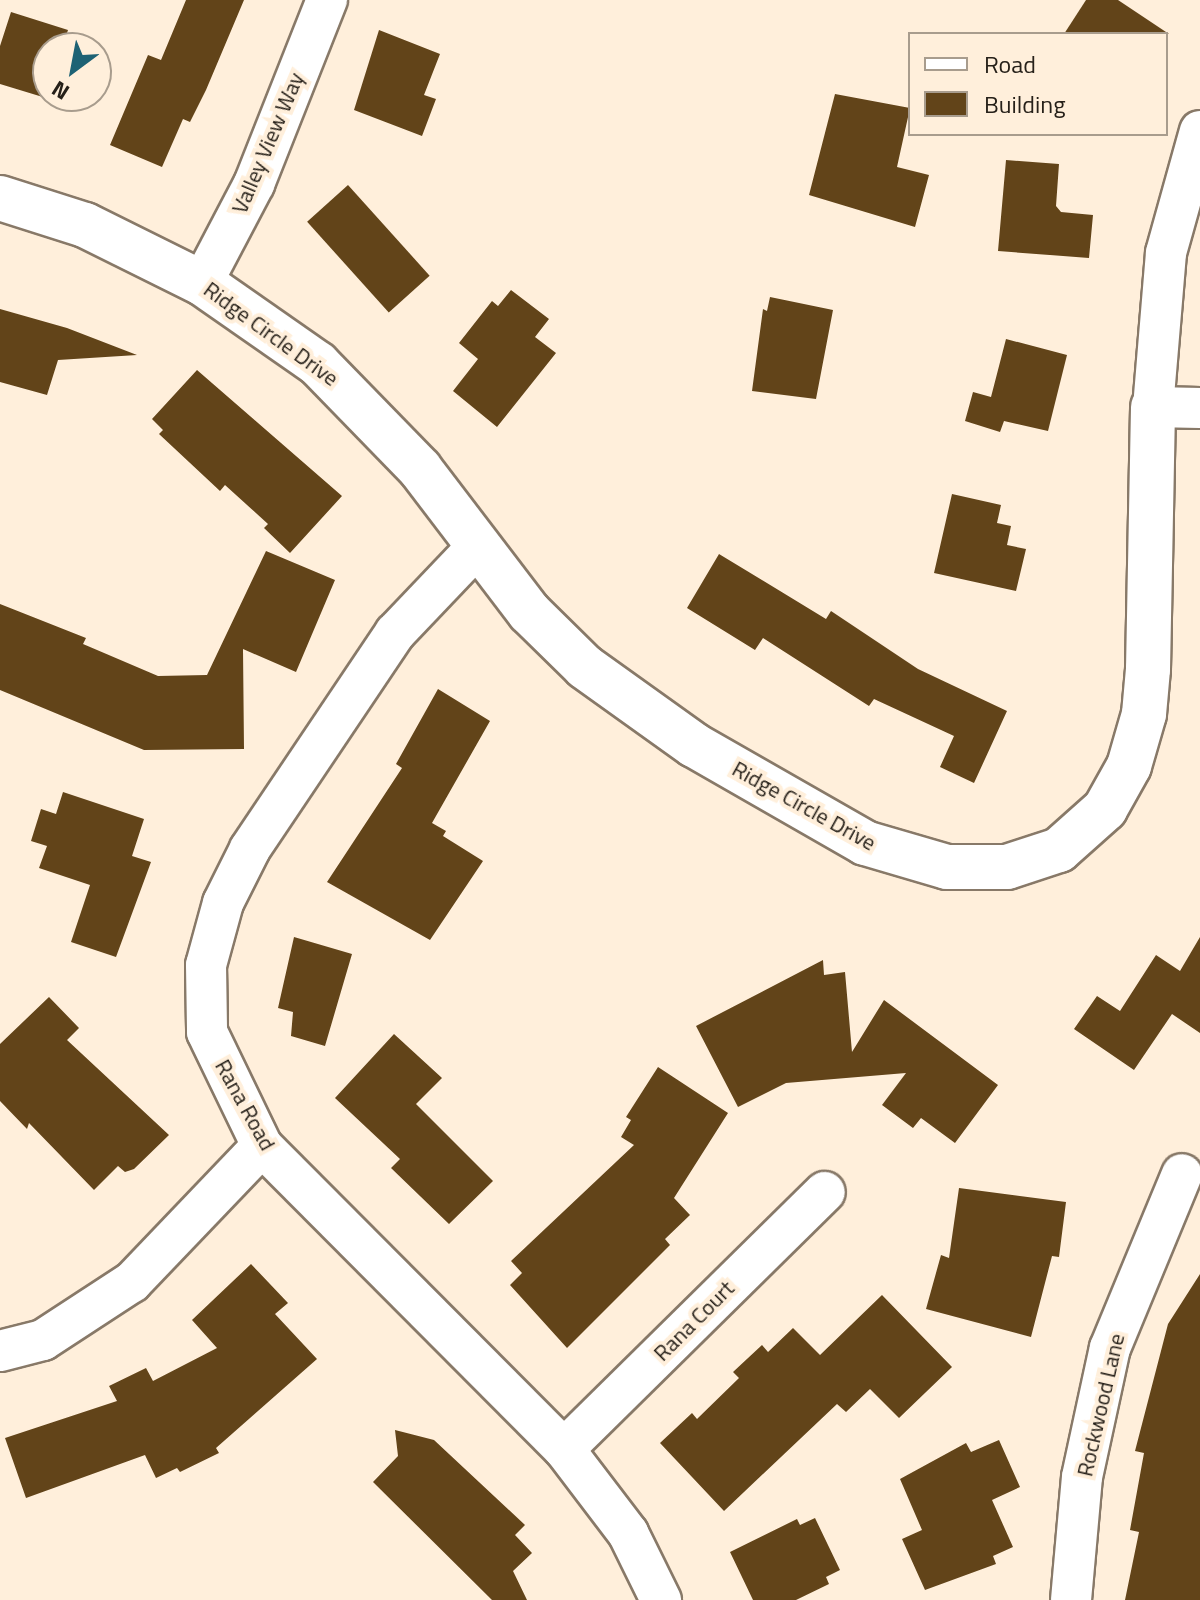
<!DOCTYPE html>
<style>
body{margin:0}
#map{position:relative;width:1200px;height:1600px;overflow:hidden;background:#ffefdb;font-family:"Titillium Web",sans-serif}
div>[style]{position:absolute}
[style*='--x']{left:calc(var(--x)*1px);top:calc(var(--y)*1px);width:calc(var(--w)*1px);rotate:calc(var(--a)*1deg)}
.building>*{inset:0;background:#624419;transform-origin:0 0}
.roads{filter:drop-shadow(2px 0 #887968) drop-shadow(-2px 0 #887968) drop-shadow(0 2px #887968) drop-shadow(0 -2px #887968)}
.minor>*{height:40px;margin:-20px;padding:0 20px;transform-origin:20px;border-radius:20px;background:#fff}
.tertiary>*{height:44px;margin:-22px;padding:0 22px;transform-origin:22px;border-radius:22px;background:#fff}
span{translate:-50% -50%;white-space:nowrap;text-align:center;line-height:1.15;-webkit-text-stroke:8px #ffefdb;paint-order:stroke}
.street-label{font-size:22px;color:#262019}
.legend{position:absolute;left:908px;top:32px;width:260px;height:104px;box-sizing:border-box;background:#ffefdb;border:2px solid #a89c8d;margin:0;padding:10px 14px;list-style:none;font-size:24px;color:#262019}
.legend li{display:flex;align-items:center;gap:16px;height:40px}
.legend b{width:40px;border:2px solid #a89c8d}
.north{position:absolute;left:32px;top:32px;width:80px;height:80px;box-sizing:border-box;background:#ffefdb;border:2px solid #a89c8d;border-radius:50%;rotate:212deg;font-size:22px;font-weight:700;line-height:32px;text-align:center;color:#262019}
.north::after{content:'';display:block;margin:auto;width:28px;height:36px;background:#1e6274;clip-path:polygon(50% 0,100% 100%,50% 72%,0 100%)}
</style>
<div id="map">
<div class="building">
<i style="clip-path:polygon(186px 0,244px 0,206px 90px,190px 122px,183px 119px,162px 167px,110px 145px,148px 55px,161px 60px)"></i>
<i style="clip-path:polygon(1086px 0,1118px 0,1169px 34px,1064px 34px)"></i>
<i style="clip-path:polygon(11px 12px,68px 30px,62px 48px,48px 48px,46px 98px,0 84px,0 46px)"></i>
<i style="clip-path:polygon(379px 30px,440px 54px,424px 95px,436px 99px,422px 136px,354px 110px)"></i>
<i style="clip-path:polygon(835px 94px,910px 108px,897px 167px,929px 175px,915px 227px,809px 195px)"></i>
<i style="clip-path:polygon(1006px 160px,1059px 164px,1056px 206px,1061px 212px,1093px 215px,1089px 258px,998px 251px)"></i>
<i style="left:348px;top:185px;width:122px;height:55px;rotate:48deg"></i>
<i style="clip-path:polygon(511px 290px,549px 319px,535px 337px,556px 353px,497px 427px,453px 391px,478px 359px,459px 343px,492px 301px,498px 306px)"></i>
<i style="clip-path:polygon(770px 297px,833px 310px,816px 399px,752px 391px,763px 309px,767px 311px)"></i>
<i style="clip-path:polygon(0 309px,67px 328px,137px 355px,58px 360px,47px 395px,0 382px)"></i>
<i style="clip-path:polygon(1006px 339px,1067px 355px,1048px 431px,1004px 421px,1000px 432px,965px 421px,973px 392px,991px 397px)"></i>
<i style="clip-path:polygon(197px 370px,342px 496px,290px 553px,264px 528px,268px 524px,225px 485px,220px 491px,159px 434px,163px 430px,152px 419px)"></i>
<i style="clip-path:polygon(952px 494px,1001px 505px,997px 523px,1011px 526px,1007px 545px,1026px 549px,1016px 591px,934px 573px)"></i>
<i style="clip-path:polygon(266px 551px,335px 580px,296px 672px,243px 649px,244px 749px,144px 750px,0 690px,0 604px,86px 638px,83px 644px,158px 676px,207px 675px)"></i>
<i style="clip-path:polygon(719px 554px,826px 619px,831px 611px,918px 669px,1007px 711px,974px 783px,940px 767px,954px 736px,874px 699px,869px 706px,763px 638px,755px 650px,687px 608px)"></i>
<i style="clip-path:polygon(438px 689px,490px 721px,432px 823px,446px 831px,443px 836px,483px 861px,430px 940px,327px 882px,402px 768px,396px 764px)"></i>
<i style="clip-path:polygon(63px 792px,144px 819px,132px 856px,151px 862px,116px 957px,71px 942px,90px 885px,39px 868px,47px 846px,31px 841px,41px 809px,56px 814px)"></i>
<i style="clip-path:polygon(294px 937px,352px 954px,325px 1046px,291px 1036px,293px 1012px,278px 1008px)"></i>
<i style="clip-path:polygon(1200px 937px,1200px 1033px,1172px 1014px,1134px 1070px,1074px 1029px,1097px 996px,1120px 1011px,1156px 955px,1180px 971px)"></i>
<i style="clip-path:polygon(823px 960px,824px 975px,845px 972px,852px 1052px,884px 1000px,998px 1085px,955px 1143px,921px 1118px,913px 1128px,882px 1105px,906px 1073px,786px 1083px,738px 1107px,696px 1026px)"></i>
<i style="clip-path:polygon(49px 997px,79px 1028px,67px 1040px,169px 1135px,134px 1169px,125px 1172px,118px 1166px,94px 1190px,29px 1123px,27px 1129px,0 1101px,0 1044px)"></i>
<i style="clip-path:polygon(394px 1034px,442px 1078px,416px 1104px,493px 1181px,449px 1224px,391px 1168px,400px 1159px,335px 1098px)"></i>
<i style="clip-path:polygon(658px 1067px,728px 1113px,674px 1198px,690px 1215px,665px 1239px,670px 1245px,567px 1348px,510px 1285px,522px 1273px,511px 1261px,634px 1145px,621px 1137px,631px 1120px,626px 1117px)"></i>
<i style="clip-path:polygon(959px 1188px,1066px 1202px,1059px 1257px,1052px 1256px,1031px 1337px,926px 1309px,941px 1255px,949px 1258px)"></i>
<i style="clip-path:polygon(251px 1264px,288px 1303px,275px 1314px,317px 1359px,216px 1448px,219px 1453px,180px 1472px,177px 1468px,156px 1478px,145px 1455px,26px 1498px,5px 1438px,117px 1401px,109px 1386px,146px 1368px,153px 1381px,217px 1348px,192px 1320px)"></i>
<i style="clip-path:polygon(1200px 1274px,1200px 1600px,1125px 1600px,1139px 1532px,1130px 1530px,1144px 1453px,1135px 1451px,1168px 1324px)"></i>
<i style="clip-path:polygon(882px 1295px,952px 1367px,899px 1418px,870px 1389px,846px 1412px,837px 1404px,724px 1511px,660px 1443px,692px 1413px,697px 1419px,739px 1378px,733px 1372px,762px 1345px,768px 1352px,793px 1328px,820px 1355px)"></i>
<i style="clip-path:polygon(395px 1430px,434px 1440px,525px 1525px,515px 1535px,532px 1553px,513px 1571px,527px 1600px,492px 1600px,373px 1482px,398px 1456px)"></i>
<i style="clip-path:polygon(999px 1440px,1020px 1487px,992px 1500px,1013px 1547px,993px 1556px,996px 1564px,925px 1590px,902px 1539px,922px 1530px,900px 1479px,966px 1443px,971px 1452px)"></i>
<i style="clip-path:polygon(815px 1518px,840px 1570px,826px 1577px,829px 1584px,796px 1600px,753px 1600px,730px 1552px,797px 1519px,800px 1525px)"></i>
</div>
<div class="roads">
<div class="minor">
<i style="--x:1200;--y:131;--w:127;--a:105.6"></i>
<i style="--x:1166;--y:253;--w:155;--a:94.8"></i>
<i style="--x:1153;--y:407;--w:47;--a:1.2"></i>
<i style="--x:202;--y:283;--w:112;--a:-62.3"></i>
<i style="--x:254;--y:184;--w:198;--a:-68.4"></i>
<i style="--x:476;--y:548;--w:117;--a:133.6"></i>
<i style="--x:395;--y:633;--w:260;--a:123.9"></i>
<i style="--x:250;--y:849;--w:60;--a:116.6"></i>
<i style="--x:223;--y:903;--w:64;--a:105.3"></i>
<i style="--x:206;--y:965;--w:67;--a:89.1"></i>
<i style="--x:207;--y:1032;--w:127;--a:64.2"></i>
<i style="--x:262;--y:1146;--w:428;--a:45.1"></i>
<i style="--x:564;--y:1449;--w:106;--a:52.7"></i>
<i style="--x:628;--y:1533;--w:75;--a:63.8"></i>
<i style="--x:0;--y:1351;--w:44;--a:-14.3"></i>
<i style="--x:43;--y:1340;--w:106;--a:-33.1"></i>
<i style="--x:132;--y:1282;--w:188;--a:-46.3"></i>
<i style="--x:564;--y:1449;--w:366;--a:-44.6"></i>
<i style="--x:1071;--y:1600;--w:123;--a:-84.9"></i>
<i style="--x:1082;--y:1477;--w:132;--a:-77.8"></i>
<i style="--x:1110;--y:1348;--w:188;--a:-67.5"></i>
</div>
<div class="tertiary">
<i style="--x:0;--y:198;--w:89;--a:17.6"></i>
<i style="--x:85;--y:225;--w:131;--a:26.4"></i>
<i style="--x:202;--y:283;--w:141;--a:34.9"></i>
<i style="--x:318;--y:364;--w:146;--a:45.8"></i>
<i style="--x:420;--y:469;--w:180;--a:52.7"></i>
<i style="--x:529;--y:612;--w:78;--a:44.5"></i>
<i style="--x:585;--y:667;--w:134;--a:35.6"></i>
<i style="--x:694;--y:745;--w:197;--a:29.8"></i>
<i style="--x:865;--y:843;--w:85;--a:16.3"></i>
<i style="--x:947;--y:867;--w:60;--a:0"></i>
<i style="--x:1007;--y:867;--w:55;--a:-18.1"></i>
<i style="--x:1059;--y:850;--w:62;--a:-41.7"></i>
<i style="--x:1105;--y:809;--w:49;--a:-60.8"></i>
<i style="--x:1129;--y:766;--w:54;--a:-73.9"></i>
<i style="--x:1144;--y:714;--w:45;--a:-84.9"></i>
<i style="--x:1148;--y:669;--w:262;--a:-88.9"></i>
</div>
</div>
<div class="street-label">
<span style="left:268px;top:143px;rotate:-67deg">Valley View Way</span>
<span style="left:271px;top:334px;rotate:36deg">Ridge Circle Drive</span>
<span style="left:804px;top:806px;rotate:29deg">Ridge Circle Drive</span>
<span style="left:245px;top:1105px;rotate:61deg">Rana Road</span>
<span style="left:694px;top:1321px;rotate:-45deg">Rana Court</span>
<span style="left:1101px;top:1405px;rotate:-77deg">Rockwood Lane</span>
</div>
<ul class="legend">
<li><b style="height:10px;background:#fff"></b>Road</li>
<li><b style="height:22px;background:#624419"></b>Building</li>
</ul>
<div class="north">N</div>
</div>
